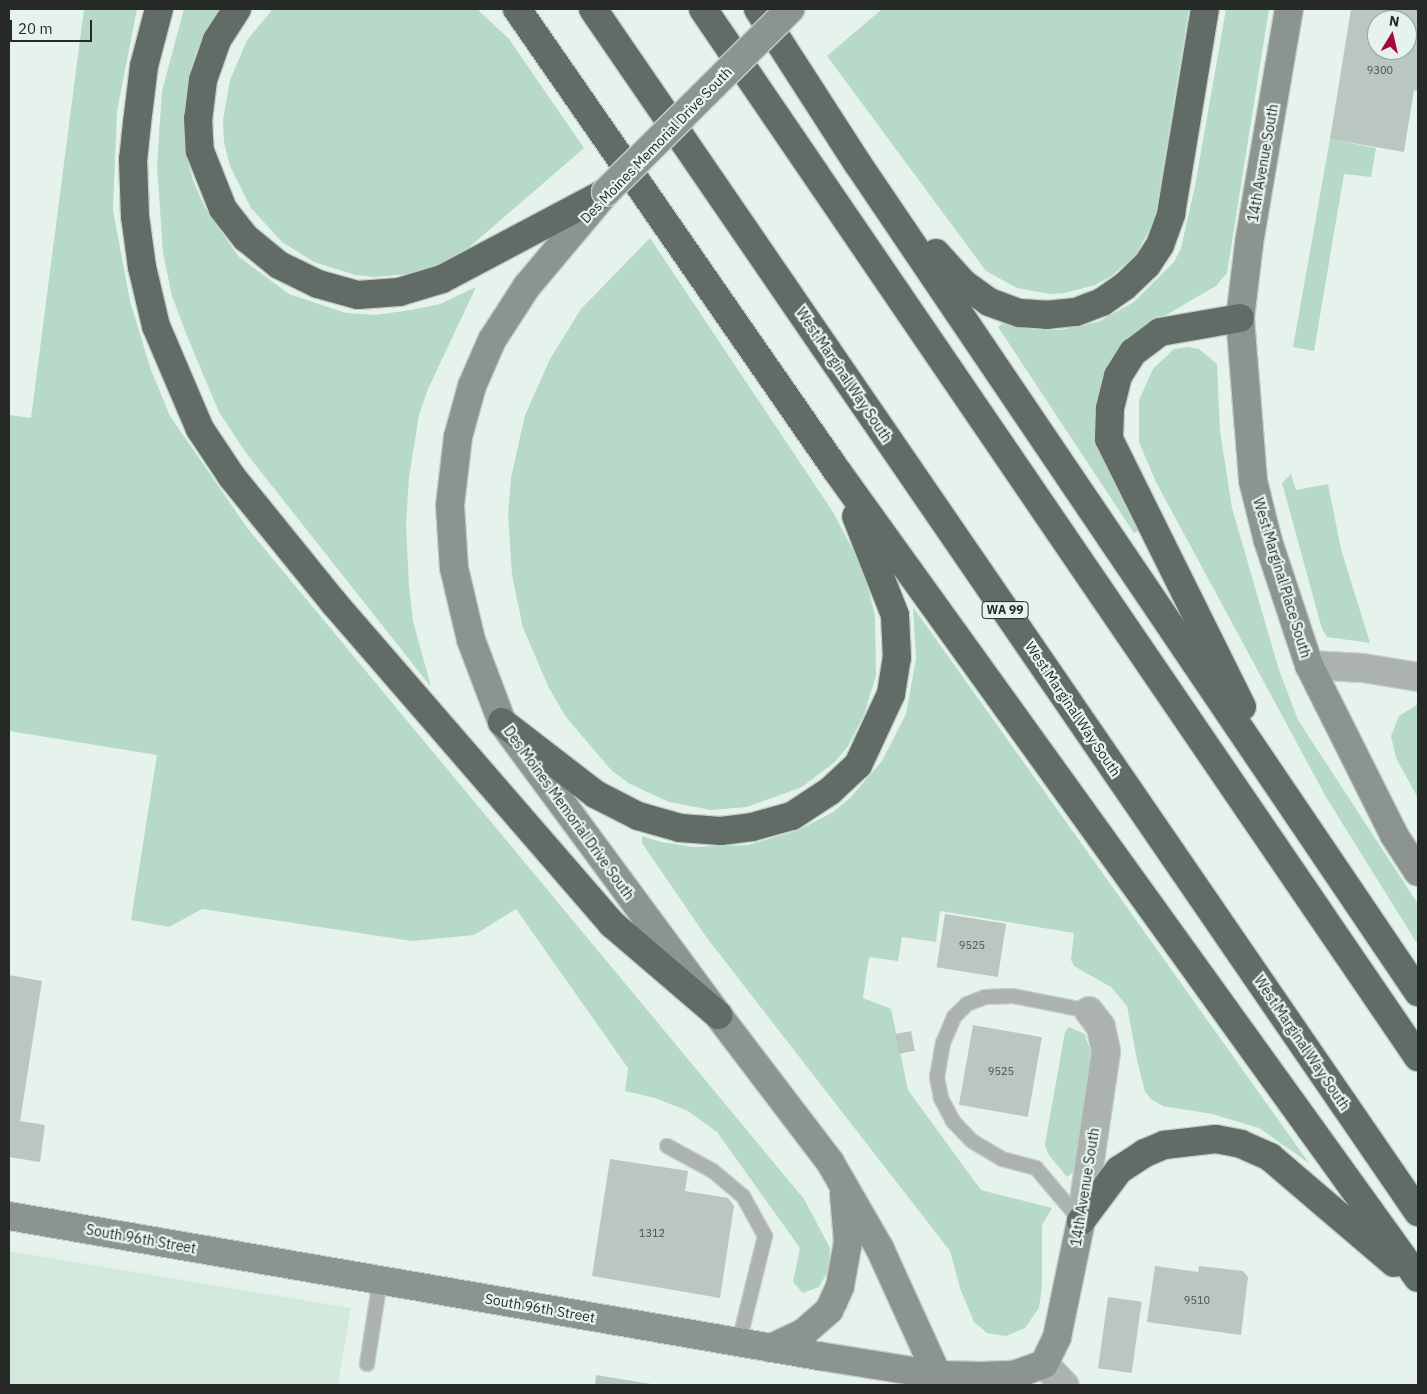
<!DOCTYPE html>
<style>
body{margin:0}
#map{position:relative;width:1427px;height:1394px;overflow:hidden;background:#e6f3ec;font-family:"IBM Plex Sans",sans-serif}
div>[style]{position:absolute}
[style*='--x']{left:calc(var(--x)*1px);top:calc(var(--y)*1px);width:calc(var(--w)*1px);rotate:calc(var(--a)*1deg)}
.built>*{inset:0;background:#d4e9de}
.green>*{inset:0;background:#b7d9c7}
.building>*{inset:0;background:#bac7c0;transform-origin:0 0}
.roads{filter:drop-shadow(1px 0 #c3cfc9) drop-shadow(-1px 0 #c3cfc9) drop-shadow(0 1px #c3cfc9) drop-shadow(0 -1px #c3cfc9)}
.lane>*{height:14px;margin:-7px;padding:0 7px;transform-origin:7px;border-radius:7px;background:#acb2af}
.street>*{height:28px;margin:-14px;padding:0 14px;transform-origin:14px;border-radius:14px;background:#acb2af}
.secondary>*{height:28px;margin:-14px;padding:0 14px;transform-origin:14px;border-radius:14px;background:#8c948f}
.highway>*{height:28px;margin:-14px;padding:0 14px;transform-origin:14px;border-radius:14px;background:#616c66}
.bridges{filter:drop-shadow(1px 0 #c3cfc9) drop-shadow(-1px 0 #c3cfc9) drop-shadow(0 1px #c3cfc9) drop-shadow(0 -1px #c3cfc9)}
.secondary-bridge>*{height:28px;margin:-14px;padding:0 14px;transform-origin:14px;border-radius:14px;background:#8c948f}
span{translate:-50% -50%;white-space:nowrap;text-align:center;line-height:1.15;-webkit-text-stroke:4.5px #e6f3ec;paint-order:stroke}
.number-label{font-size:11px;color:#4a514d}
.number-label span{-webkit-text-stroke-width:0}
.shield-label span{padding:1px 4px;background:#e6f3ec;border:1px solid;border-radius:4px;-webkit-text-stroke-width:0}
.shield-label{font-size:12px;color:#252a27;font-weight:700}
.street-label{font-size:14px;color:#252a27}
.frame{position:absolute;inset:0;border:10px solid #252a27;pointer-events:none}
.north{position:absolute;left:1367px;top:10px;width:50px;height:50px;box-sizing:border-box;background:#e6f3ec;border:1px solid #99a39d;border-radius:50%;rotate:9deg;font-size:14px;font-weight:700;line-height:20px;text-align:center;color:#252a27}
.north::after{content:'';display:block;margin:auto;width:18px;height:22px;background:#a4083c;clip-path:polygon(50% 0,100% 100%,50% 72%,0 100%)}
.scale{position:absolute;left:10px;top:20px;width:82px;height:22px;box-sizing:border-box;border:2px solid #252a27;border-top:0;padding-left:6px;font-size:15px;line-height:18px;white-space:nowrap;color:#252a27;-webkit-text-stroke:4px #e6f3ec;paint-order:stroke}
</style>
<div id="map">
<div class="built">
<i style="clip-path:polygon(9px 1251px,351px 1308px,338px 1385px,9px 1385px)"></i>
</div>
<div class="green">
<i style="clip-path:polygon(84px 9px,137px 9px,117px 111px,113px 210px,130px 301px,151px 370px,170px 416px,248px 529px,804px 1199px,830px 1248px,829px 1269px,819px 1287px,803px 1293px,793px 1282px,800px 1248px,717px 1132px,688px 1111px,655px 1098px,625px 1091px,628px 1068px,516px 909px,474px 935px,412px 941px,202px 909px,169px 927px,131px 920px,157px 755px,9px 731px,9px 415px,31px 418px)"></i>
<i style="clip-path:polygon(184px 9px,220px 9px,196px 52px,188px 84px,185px 150px,193px 180px,205px 208px,238px 256px,289px 294px,346px 313px,375px 315px,411px 310px,440px 304px,476px 287px,428px 389px,419px 415px,409px 477px,406px 525px,409px 586px,413px 621px,431px 687px,246px 453px,219px 412px,187px 336px,172px 296px,163px 253px,157px 166px,162px 91px)"></i>
<i style="clip-path:polygon(273px 9px,477px 9px,509px 39px,584px 148px,466px 250px,448px 262px,409px 274px,374px 277px,355px 275px,314px 262px,282px 242px,251px 208px,230px 166px,224px 142px,223px 120px,230px 80px,247px 40px)"></i>
<i style="clip-path:polygon(882px 9px,1189px 9px,1156px 211px,1151px 227px,1135px 256px,1110px 277px,1095px 285px,1065px 293px,1050px 294px,1017px 288px,986px 271px,827px 56px)"></i>
<i style="clip-path:polygon(1226px 9px,1269px 9px,1227px 273px,1216px 286px,1135px 333px,1124px 345px,1107px 376px,1140px 530px,1134px 533px,998px 327px,1005px 321px,1035px 330px,1061px 330px,1098px 322px,1134px 302px,1174px 262px,1181px 248px,1195px 186px)"></i>
<i style="clip-path:polygon(1330px 139px,1376px 148px,1371px 177px,1344px 174px,1314px 351px,1293px 347px)"></i>
<i style="clip-path:polygon(650px 238px,833px 512px,863px 569px,875px 615px,876px 675px,864px 715px,848px 746px,835px 762px,802px 787px,747px 807px,711px 810px,669px 802px,630px 784px,612px 771px,566px 717px,549px 688px,523px 628px,512px 575px,508px 514px,511px 478px,525px 415px,550px 359px,581px 309px)"></i>
<i style="clip-path:polygon(1188px 347px,1199px 349px,1217px 364px,1220px 431px,1232px 508px,1278px 667px,1298px 720px,1418px 904px,1418px 945px,1326px 797px,1156px 482px,1139px 442px,1139px 400px,1153px 369px,1174px 349px)"></i>
<i style="clip-path:polygon(1291px 474px,1296px 490px,1328px 484px,1341px 549px,1370px 643px,1327px 637px,1322px 629px,1282px 483px)"></i>
<i style="clip-path:polygon(913px 607px,1309px 1163px,1259px 1128px,1212px 1114px,1163px 1106px,1151px 1099px,1145px 1092px,1137px 1060px,1127px 1006px,1111px 987px,1074px 966px,1071px 960px,1074px 933px,940px 911px,936px 942px,902px 937px,898px 961px,869px 957px,863px 998px,891px 1009px,908px 1090px,981px 1190px,1052px 1208px,1042px 1225px,1042px 1287px,1039px 1308px,1025px 1328px,1006px 1336px,987px 1333px,974px 1322px,960px 1288px,950px 1251px,707px 938px,642px 843px,642px 836px,661px 842px,694px 847px,748px 845px,799px 830px,833px 812px,850px 798px,882px 761px,906px 714px,916px 659px)"></i>
<i style="clip-path:polygon(1418px 704px,1418px 798px,1396px 758px,1391px 736px,1399px 716px)"></i>
<i style="clip-path:polygon(1069px 1027px,1085px 1034px,1092px 1057px,1073px 1172px,1067px 1177px,1048px 1154px,1045px 1144px,1065px 1032px)"></i>
</div>
<div class="building">
<i style="clip-path:polygon(evenodd,1351px 9px,1418px 9px,1418px 91px,1414px 90px,1404px 152px,1330px 139px,1351px 9px,1377px 20px,1407px 20px,1407px 50px,1377px 50px,1377px 20px)"></i>
<i style="left:945px;top:914px;width:62px;height:54px;rotate:9deg"></i>
<i style="clip-path:polygon(9px 975px,42px 981px,20px 1121px,45px 1125px,40px 1162px,9px 1157px)"></i>
<i style="left:973px;top:1025px;width:70px;height:81px;rotate:10deg"></i>
<i style="left:911px;top:1031px;width:20px;height:16px;rotate:79deg"></i>
<i style="clip-path:polygon(610px 1159px,688px 1171px,685px 1191px,728px 1198px,734px 1206px,720px 1298px,592px 1276px)"></i>
<i style="clip-path:polygon(1155px 1266px,1198px 1272px,1199px 1266px,1243px 1271px,1248px 1277px,1241px 1335px,1147px 1322px)"></i>
<i style="left:1108px;top:1297px;width:34px;height:72px;rotate:8deg"></i>
<i style="clip-path:polygon(596px 1375px,651px 1384px,651px 1385px,595px 1385px)"></i>
</div>
<div class="roads">
<div class="lane">
<i style="--x:667;--y:1146;--w:52;--a:28.5"></i>
<i style="--x:713;--y:1171;--w:39;--a:40"></i>
<i style="--x:743;--y:1196;--w:46;--a:61.2"></i>
<i style="--x:765;--y:1236;--w:109;--a:103.8"></i>
<i style="--x:1080;--y:1220;--w:68;--a:-130.2"></i>
<i style="--x:1036;--y:1168;--w:35;--a:-165"></i>
<i style="--x:1002;--y:1159;--w:35;--a:-149"></i>
<i style="--x:972;--y:1141;--w:28;--a:-134"></i>
<i style="--x:953;--y:1121;--w:26;--a:-118"></i>
<i style="--x:941;--y:1098;--w:21;--a:-101"></i>
<i style="--x:937;--y:1077;--w:35;--a:-80"></i>
<i style="--x:943;--y:1043;--w:28;--a:-67"></i>
<i style="--x:954;--y:1017;--w:18;--a:-45"></i>
<i style="--x:967;--y:1004;--w:19;--a:-21"></i>
<i style="--x:985;--y:997;--w:28;--a:-2"></i>
<i style="--x:1013;--y:996;--w:77;--a:11.2"></i>
<i style="--x:367;--y:1364;--w:85;--a:-81.2"></i>
</div>
<div class="street">
<i style="--x:1309;--y:665;--w:54;--a:3.2"></i>
<i style="--x:1363;--y:668;--w:56;--a:9.3"></i>
<i style="--x:1081;--y:1221;--w:172;--a:-81.6"></i>
<i style="--x:1106;--y:1051;--w:25;--a:-102"></i>
<i style="--x:1101;--y:1027;--w:20;--a:-127"></i>
<i style="--x:1044;--y:1364;--w:29;--a:46"></i>
</div>
<div class="secondary">
<i style="--x:1289;--y:9;--w:238;--a:99.7"></i>
<i style="--x:1249;--y:244;--w:75;--a:96.9"></i>
<i style="--x:1240;--y:318;--w:164;--a:85.4"></i>
<i style="--x:1253;--y:481;--w:62;--a:76"></i>
<i style="--x:1268;--y:541;--w:131;--a:71.7"></i>
<i style="--x:1309;--y:665;--w:190;--a:63.4"></i>
<i style="--x:1394;--y:835;--w:44;--a:57"></i>
<i style="--x:606;--y:192;--w:123;--a:130"></i>
<i style="--x:527;--y:286;--w:64;--a:122.9"></i>
<i style="--x:492;--y:340;--w:50;--a:113.5"></i>
<i style="--x:472;--y:386;--w:53;--a:105.4"></i>
<i style="--x:458;--y:437;--w:68;--a:96.7"></i>
<i style="--x:450;--y:505;--w:63;--a:86.4"></i>
<i style="--x:454;--y:568;--w:74;--a:76.7"></i>
<i style="--x:471;--y:640;--w:88;--a:69.3"></i>
<i style="--x:502;--y:722;--w:364;--a:53.6"></i>
<i style="--x:718;--y:1015;--w:185;--a:52.7"></i>
<i style="--x:830;--y:1162;--w:100;--a:60.1"></i>
<i style="--x:880;--y:1249;--w:149;--a:65.5"></i>
<i style="--x:9;--y:1216;--w:822;--a:9.81"></i>
<i style="--x:819;--y:1356;--w:120;--a:9.1"></i>
<i style="--x:937;--y:1375;--w:44;--a:1.3"></i>
<i style="--x:981;--y:1376;--w:33;--a:-2"></i>
<i style="--x:1014;--y:1375;--w:32;--a:-20"></i>
<i style="--x:1044;--y:1364;--w:30;--a:-64"></i>
<i style="--x:1057;--y:1337;--w:118;--a:-78.3"></i>
<i style="--x:771;--y:1348;--w:35;--a:-25"></i>
<i style="--x:803;--y:1333;--w:35;--a:-41"></i>
<i style="--x:829;--y:1310;--w:9;--a:-63"></i>
<i style="--x:833;--y:1302;--w:17;--a:-66"></i>
<i style="--x:840;--y:1286;--w:45;--a:-79.7"></i>
<i style="--x:848;--y:1242;--w:48;--a:-94.8"></i>
</div>
<div class="highway">
<i style="--x:159;--y:9;--w:59;--a:104.7"></i>
<i style="--x:144;--y:66;--w:57;--a:97"></i>
<i style="--x:137;--y:123;--w:36;--a:96"></i>
<i style="--x:133;--y:159;--w:57;--a:88"></i>
<i style="--x:135;--y:216;--w:51;--a:82.2"></i>
<i style="--x:142;--y:267;--w:61;--a:76.7"></i>
<i style="--x:156;--y:326;--w:112;--a:66.9"></i>
<i style="--x:200;--y:429;--w:58;--a:56.3"></i>
<i style="--x:232;--y:477;--w:162;--a:51"></i>
<i style="--x:334;--y:603;--w:425;--a:49.1"></i>
<i style="--x:612;--y:924;--w:140;--a:40.6"></i>
<i style="--x:237;--y:9;--w:37;--a:123"></i>
<i style="--x:217;--y:40;--w:42;--a:109.3"></i>
<i style="--x:203;--y:80;--w:38;--a:97"></i>
<i style="--x:198;--y:118;--w:33;--a:87"></i>
<i style="--x:200;--y:151;--w:62;--a:68.4"></i>
<i style="--x:223;--y:209;--w:37;--a:52"></i>
<i style="--x:246;--y:238;--w:43;--a:39.3"></i>
<i style="--x:279;--y:265;--w:43;--a:26"></i>
<i style="--x:318;--y:284;--w:41;--a:15.4"></i>
<i style="--x:358;--y:295;--w:41;--a:-4.2"></i>
<i style="--x:399;--y:292;--w:45;--a:-16.8"></i>
<i style="--x:442;--y:279;--w:186;--a:-27.9"></i>
<i style="--x:517;--y:9;--w:562;--a:55.29"></i>
<i style="--x:837;--y:471;--w:994;--a:54.25"></i>
<i style="--x:593;--y:9;--w:1459;--a:55.56"></i>
<i style="--x:703;--y:9;--w:1269;--a:55.7"></i>
<i style="--x:758;--y:9;--w:184;--a:57.2"></i>
<i style="--x:858;--y:164;--w:1000;--a:55.93"></i>
<i style="--x:936;--y:253;--w:40;--a:48"></i>
<i style="--x:963;--y:283;--w:32;--a:36"></i>
<i style="--x:989;--y:302;--w:33;--a:20"></i>
<i style="--x:1020;--y:313;--w:26;--a:4"></i>
<i style="--x:1046;--y:315;--w:30;--a:-6"></i>
<i style="--x:1076;--y:312;--w:28;--a:-21"></i>
<i style="--x:1102;--y:302;--w:28;--a:-35"></i>
<i style="--x:1125;--y:286;--w:30;--a:-44"></i>
<i style="--x:1147;--y:265;--w:24;--a:-57"></i>
<i style="--x:1160;--y:245;--w:33;--a:-70"></i>
<i style="--x:1171;--y:214;--w:208;--a:-80.6"></i>
<i style="--x:1240;--y:318;--w:81;--a:170.1"></i>
<i style="--x:1160;--y:332;--w:34;--a:143"></i>
<i style="--x:1133;--y:352;--w:28;--a:122"></i>
<i style="--x:1118;--y:376;--w:34;--a:104"></i>
<i style="--x:1110;--y:409;--w:30;--a:92"></i>
<i style="--x:1109;--y:439;--w:299;--a:63.6"></i>
<i style="--x:502;--y:722;--w:118;--a:37.7"></i>
<i style="--x:595;--y:794;--w:48;--a:27.1"></i>
<i style="--x:638;--y:816;--w:44;--a:15.9"></i>
<i style="--x:680;--y:828;--w:41;--a:4.2"></i>
<i style="--x:721;--y:831;--w:31;--a:-7"></i>
<i style="--x:752;--y:827;--w:41;--a:-15.4"></i>
<i style="--x:792;--y:816;--w:45;--a:-33.3"></i>
<i style="--x:830;--y:791;--w:38;--a:-43"></i>
<i style="--x:858;--y:765;--w:78;--a:-65.1"></i>
<i style="--x:891;--y:694;--w:36;--a:-81"></i>
<i style="--x:897;--y:658;--w:43;--a:-92.7"></i>
<i style="--x:895;--y:615;--w:106;--a:-111.5"></i>
<i style="--x:1081;--y:1221;--w:64;--a:-53.3"></i>
<i style="--x:1119;--y:1170;--w:31;--a:-33"></i>
<i style="--x:1145;--y:1153;--w:21;--a:-23"></i>
<i style="--x:1164;--y:1145;--w:52;--a:-6.6"></i>
<i style="--x:1216;--y:1139;--w:25;--a:11"></i>
<i style="--x:1241;--y:1144;--w:32;--a:24"></i>
<i style="--x:1270;--y:1157;--w:163;--a:40.5"></i>
</div>
</div>
<div class="bridges">
<div class="secondary-bridge">
<i style="--x:606;--y:192;--w:260;--a:-44.8"></i>
</div>
</div>
<div class="number-label">
<span style="left:1380px;top:70px">9300</span>
<span style="left:972px;top:945px">9525</span>
<span style="left:1001px;top:1071px">9525</span>
<span style="left:652px;top:1233px">1312</span>
<span style="left:1197px;top:1300px">9510</span>
</div>
<div class="shield-label">
<span style="left:1005px;top:610px">WA 99</span>
</div>
<div class="street-label">
<span style="left:656px;top:145px;rotate:-46deg">Des Moines Memorial Drive South</span>
<span style="left:1263px;top:163px;rotate:-80deg">14th Avenue South</span>
<span style="left:844px;top:375px;rotate:56deg">West Marginal Way South</span>
<span style="left:1282px;top:578px;rotate:73deg">West Marginal Place South</span>
<span style="left:1073px;top:709px;rotate:56deg">West Marginal Way South</span>
<span style="left:569px;top:813px;rotate:54deg">Des Moines Memorial Drive South</span>
<span style="left:1302px;top:1043px;rotate:56deg">West Marginal Way South</span>
<span style="left:1085px;top:1187px;rotate:-81deg">14th Avenue South</span>
<span style="left:141px;top:1239px;rotate:10deg">South 96th Street</span>
<span style="left:540px;top:1308px;rotate:10deg">South 96th Street</span>
</div>
<div class="frame"></div>
<div class="north">N</div>
<div class="scale">20 m</div>
</div>
